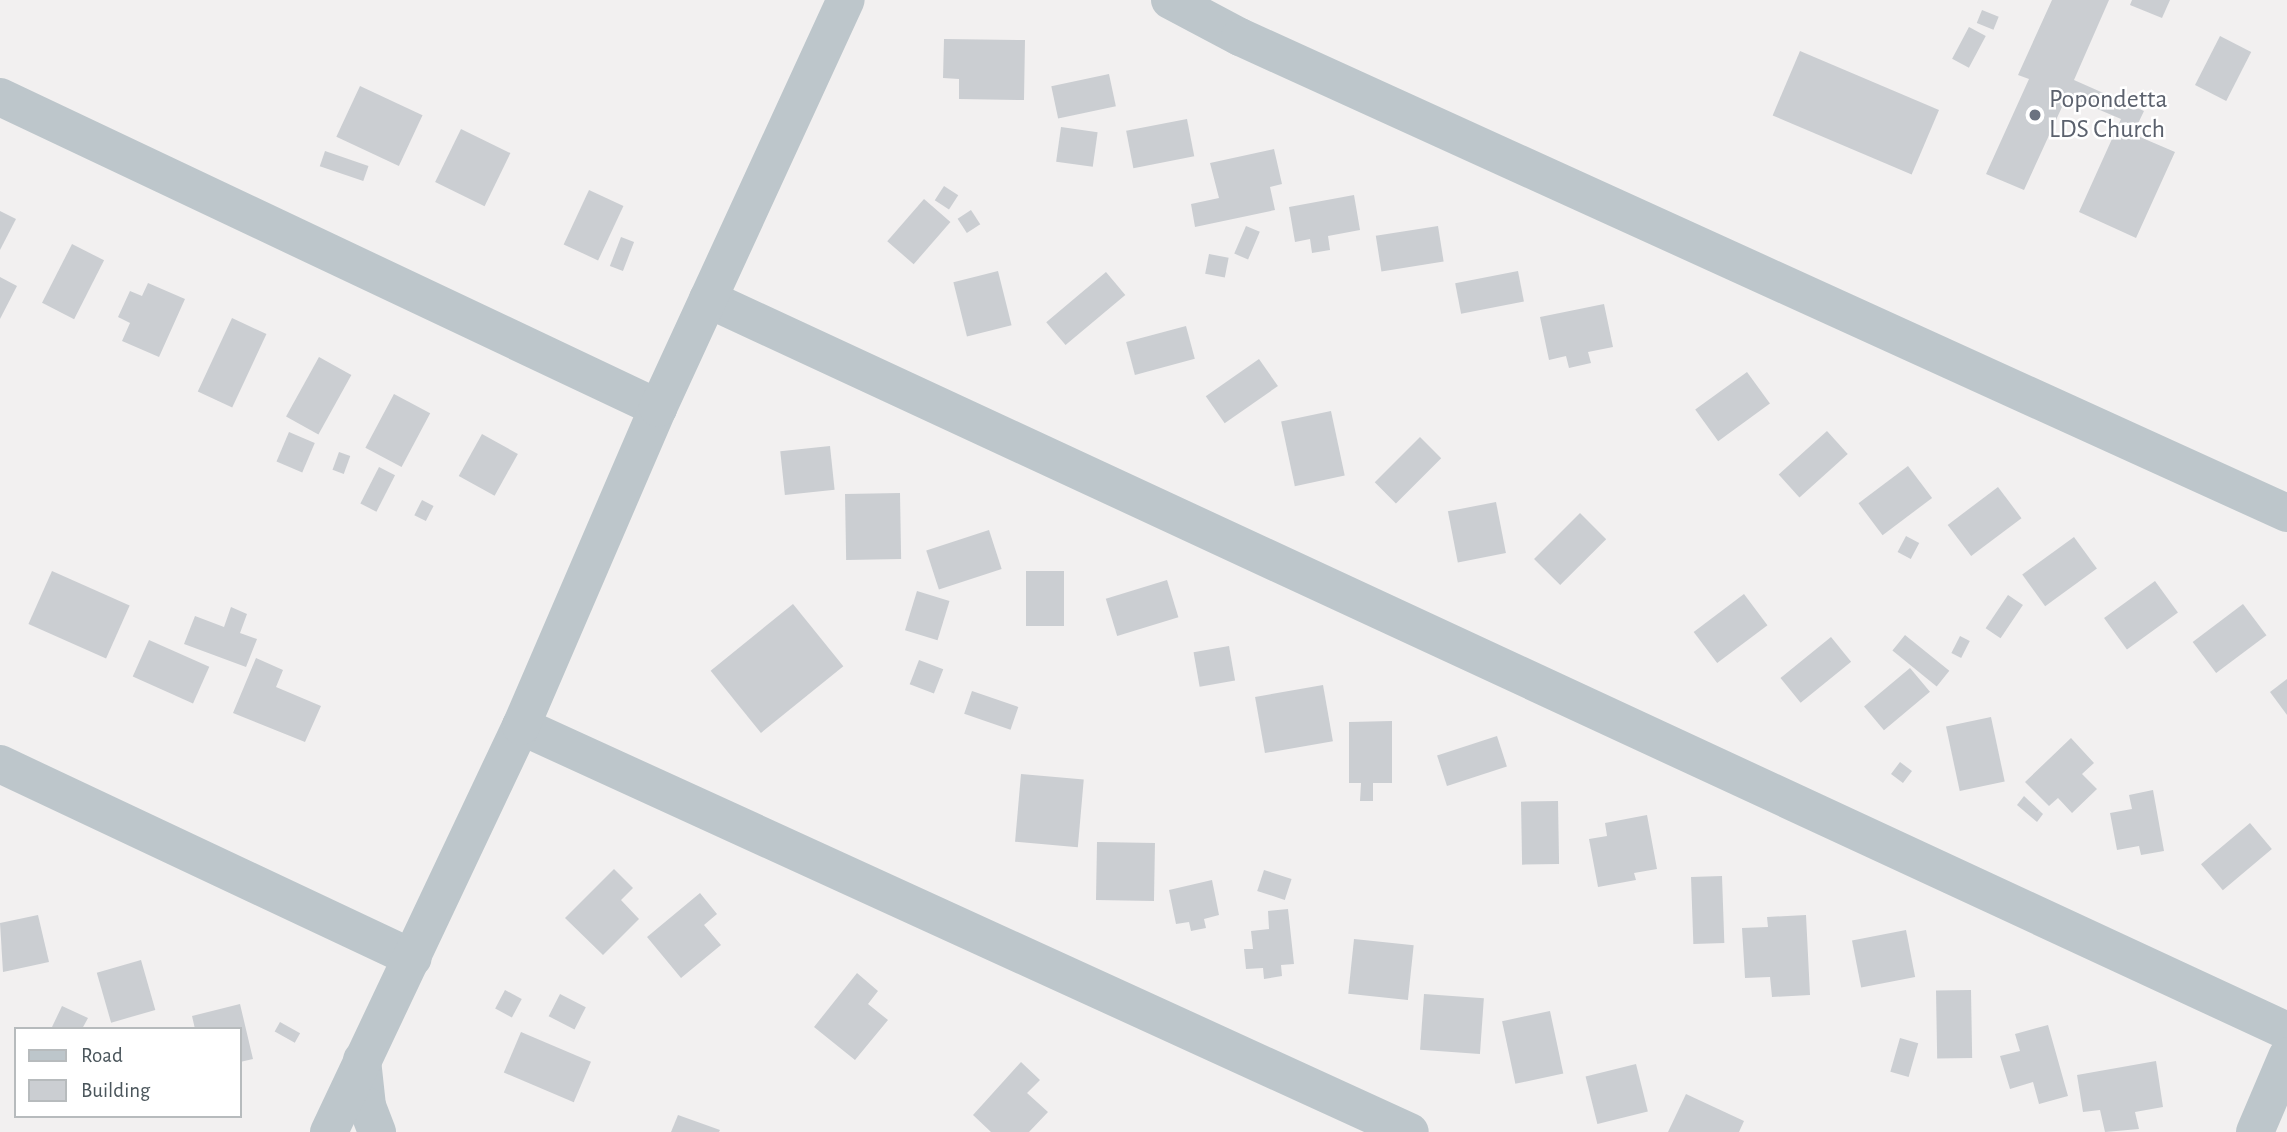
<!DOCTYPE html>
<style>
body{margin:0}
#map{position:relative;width:2287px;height:1132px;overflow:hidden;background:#f2f0f0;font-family:"Alegreya Sans",sans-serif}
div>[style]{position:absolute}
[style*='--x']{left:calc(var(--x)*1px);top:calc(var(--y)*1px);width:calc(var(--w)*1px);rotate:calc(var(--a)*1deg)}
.building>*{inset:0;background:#cbced2;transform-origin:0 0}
.minor>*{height:38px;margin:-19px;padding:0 19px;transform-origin:19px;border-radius:19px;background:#bdc6cb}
.dots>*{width:19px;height:19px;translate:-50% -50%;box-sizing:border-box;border:4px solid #fff;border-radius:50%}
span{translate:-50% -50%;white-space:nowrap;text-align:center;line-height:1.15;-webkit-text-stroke:5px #fff;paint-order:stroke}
.worship-label{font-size:26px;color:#5b616d}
.left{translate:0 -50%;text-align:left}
.legend{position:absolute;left:14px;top:1027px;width:228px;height:91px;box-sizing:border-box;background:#fff;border:2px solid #b7bbbd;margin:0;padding:9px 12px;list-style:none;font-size:21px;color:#4a555b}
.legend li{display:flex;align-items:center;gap:14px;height:35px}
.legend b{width:35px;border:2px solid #b7bbbd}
</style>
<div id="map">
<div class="building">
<i style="clip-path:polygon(2052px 0,2109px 0,2074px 80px,2144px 111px,2133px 134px,2175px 152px,2136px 238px,2079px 212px,2121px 119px,2067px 96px,2024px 190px,1986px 174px,2029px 79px,2018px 75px)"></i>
<i style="clip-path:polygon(2132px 0,2170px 0,2162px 18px,2130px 5px)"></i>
<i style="left:1982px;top:10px;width:18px;height:14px;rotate:22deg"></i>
<i style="left:1969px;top:27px;width:19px;height:36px;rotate:28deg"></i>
<i style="left:2220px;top:36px;width:35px;height:55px;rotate:27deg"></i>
<i style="clip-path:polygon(944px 39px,1025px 40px,1024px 100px,959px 99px,959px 79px,943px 78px)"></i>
<i style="left:1800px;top:51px;width:151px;height:70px;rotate:23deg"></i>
<i style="left:1109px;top:74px;width:33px;height:59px;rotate:78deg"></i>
<i style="left:360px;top:86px;width:69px;height:56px;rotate:25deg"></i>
<i style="left:1187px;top:119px;width:38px;height:62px;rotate:79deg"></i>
<i style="left:1061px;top:127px;width:37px;height:35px;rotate:8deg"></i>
<i style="left:461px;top:129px;width:55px;height:59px;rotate:26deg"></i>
<i style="clip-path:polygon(1274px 149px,1282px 184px,1270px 187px,1275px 210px,1195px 227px,1191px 204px,1219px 198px,1210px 163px)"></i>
<i style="left:325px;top:151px;width:46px;height:16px;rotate:19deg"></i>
<i style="left:944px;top:186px;width:17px;height:17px;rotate:33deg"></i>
<i style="left:589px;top:190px;width:38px;height:60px;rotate:25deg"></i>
<i style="clip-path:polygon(1354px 195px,1360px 230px,1328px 236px,1330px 250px,1312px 253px,1310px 239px,1295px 242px,1289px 207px)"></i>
<i style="left:924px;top:199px;width:35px;height:56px;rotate:41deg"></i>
<i style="left:971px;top:210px;width:17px;height:16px;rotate:57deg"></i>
<i style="clip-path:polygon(0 211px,16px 219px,0 250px)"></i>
<i style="left:1246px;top:226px;width:15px;height:30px;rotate:23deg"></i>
<i style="left:1438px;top:226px;width:36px;height:63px;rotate:81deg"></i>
<i style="left:621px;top:237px;width:14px;height:31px;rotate:21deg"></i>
<i style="left:72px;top:244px;width:36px;height:66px;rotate:27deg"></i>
<i style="left:1209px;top:254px;width:20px;height:20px;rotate:11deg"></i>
<i style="left:998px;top:271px;width:56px;height:46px;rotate:76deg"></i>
<i style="left:1518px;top:271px;width:31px;height:64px;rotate:79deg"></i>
<i style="left:1106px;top:272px;width:30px;height:78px;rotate:50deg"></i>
<i style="clip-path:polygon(0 277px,17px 286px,0 319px)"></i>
<i style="clip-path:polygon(148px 283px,185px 299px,159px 357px,122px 341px,130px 323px,118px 317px,130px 291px,142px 296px)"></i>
<i style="clip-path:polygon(1604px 304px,1613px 347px,1588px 352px,1591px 363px,1569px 368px,1566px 356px,1549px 360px,1540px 317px)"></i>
<i style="left:232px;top:318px;width:38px;height:81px;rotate:25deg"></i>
<i style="left:1186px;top:326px;width:34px;height:62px;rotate:75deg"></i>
<i style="left:319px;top:357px;width:37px;height:68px;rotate:29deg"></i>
<i style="left:1259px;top:359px;width:33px;height:65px;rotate:55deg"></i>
<i style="left:1747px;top:372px;width:39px;height:64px;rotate:54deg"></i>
<i style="left:394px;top:394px;width:41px;height:61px;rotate:28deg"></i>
<i style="left:1331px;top:411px;width:66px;height:51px;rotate:78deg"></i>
<i style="left:1827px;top:431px;width:31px;height:65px;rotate:48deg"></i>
<i style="left:289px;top:432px;width:28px;height:32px;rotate:23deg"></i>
<i style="left:482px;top:434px;width:41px;height:48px;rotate:29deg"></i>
<i style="left:1420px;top:437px;width:30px;height:64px;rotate:45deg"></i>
<i style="left:830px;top:446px;width:44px;height:50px;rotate:84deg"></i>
<i style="left:339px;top:452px;width:12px;height:19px;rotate:20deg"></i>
<i style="left:1908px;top:466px;width:40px;height:62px;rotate:53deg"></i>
<i style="left:379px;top:467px;width:18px;height:41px;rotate:27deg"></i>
<i style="left:1998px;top:487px;width:39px;height:63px;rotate:53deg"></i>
<i style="left:900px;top:493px;width:66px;height:55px;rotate:89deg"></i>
<i style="left:422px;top:500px;width:13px;height:17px;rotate:27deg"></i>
<i style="left:1496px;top:502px;width:52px;height:49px;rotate:79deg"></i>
<i style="left:1580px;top:513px;width:37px;height:65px;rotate:45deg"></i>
<i style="left:989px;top:530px;width:41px;height:66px;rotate:72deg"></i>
<i style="left:1906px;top:536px;width:15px;height:18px;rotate:28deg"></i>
<i style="left:2074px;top:537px;width:39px;height:64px;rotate:54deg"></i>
<i style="left:52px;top:571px;width:85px;height:58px;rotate:24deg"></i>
<i style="left:1026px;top:571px;width:38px;height:55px"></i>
<i style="left:1167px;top:580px;width:39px;height:64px;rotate:73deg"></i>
<i style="left:2155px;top:581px;width:39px;height:63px;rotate:54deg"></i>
<i style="left:917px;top:591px;width:34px;height:41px;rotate:17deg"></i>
<i style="left:1744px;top:594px;width:39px;height:63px;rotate:53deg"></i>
<i style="left:2008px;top:595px;width:18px;height:40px;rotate:34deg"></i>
<i style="left:793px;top:604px;width:80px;height:106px;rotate:51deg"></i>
<i style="left:2243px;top:604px;width:39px;height:63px;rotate:53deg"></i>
<i style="clip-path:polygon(231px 607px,247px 614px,240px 633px,257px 639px,246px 667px,184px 644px,195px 616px,224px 627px)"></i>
<i style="left:1905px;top:635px;width:57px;height:20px;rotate:39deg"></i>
<i style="left:1960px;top:636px;width:11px;height:19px;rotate:27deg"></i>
<i style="left:1831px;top:637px;width:32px;height:65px;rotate:51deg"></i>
<i style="left:149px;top:640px;width:66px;height:40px;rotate:24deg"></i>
<i style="left:1229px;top:646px;width:35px;height:36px;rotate:80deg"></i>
<i style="clip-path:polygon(256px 658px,283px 670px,276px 687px,321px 706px,305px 742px,233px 713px)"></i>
<i style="left:919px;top:660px;width:26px;height:26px;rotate:21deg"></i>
<i style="left:1910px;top:668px;width:31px;height:60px;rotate:50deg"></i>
<i style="clip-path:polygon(2287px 679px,2287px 715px,2270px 692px)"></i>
<i style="left:1323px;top:685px;width:57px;height:69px;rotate:80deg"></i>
<i style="left:972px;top:691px;width:49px;height:24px;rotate:19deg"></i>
<i style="left:1991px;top:717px;width:66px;height:46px;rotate:78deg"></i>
<i style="clip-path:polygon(1392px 721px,1392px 783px,1373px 783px,1373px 801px,1360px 801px,1361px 783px,1349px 783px,1349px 722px)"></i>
<i style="left:1497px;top:736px;width:32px;height:63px;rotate:72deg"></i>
<i style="clip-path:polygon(2071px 738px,2094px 763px,2082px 774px,2097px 789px,2072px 813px,2058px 798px,2049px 806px,2025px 782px)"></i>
<i style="left:1900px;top:762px;width:15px;height:15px;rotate:37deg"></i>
<i style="left:1021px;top:774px;width:63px;height:68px;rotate:5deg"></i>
<i style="clip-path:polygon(2153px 790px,2164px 851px,2141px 855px,2139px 846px,2117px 850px,2110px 813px,2132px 809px,2129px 795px)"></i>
<i style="clip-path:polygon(2024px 796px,2043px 814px,2037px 822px,2017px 805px)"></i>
<i style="left:1558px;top:801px;width:63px;height:37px;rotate:89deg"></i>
<i style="clip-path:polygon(1647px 815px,1657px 869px,1634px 873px,1636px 880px,1598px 887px,1589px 839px,1607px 836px,1605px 823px)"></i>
<i style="left:2250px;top:823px;width:34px;height:64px;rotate:50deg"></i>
<i style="left:1097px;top:842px;width:58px;height:58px;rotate:1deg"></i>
<i style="clip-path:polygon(614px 869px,633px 888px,621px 900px,639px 919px,603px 955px,565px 918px)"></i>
<i style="left:1264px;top:870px;width:29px;height:22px;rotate:18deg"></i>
<i style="left:1722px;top:876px;width:67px;height:31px;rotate:88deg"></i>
<i style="clip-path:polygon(1212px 880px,1219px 915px,1204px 919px,1206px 928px,1191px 931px,1189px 922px,1176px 924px,1169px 890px)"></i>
<i style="clip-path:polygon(700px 893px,717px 914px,704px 925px,721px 945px,681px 978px,647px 937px)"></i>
<i style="clip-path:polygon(1288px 909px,1294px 964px,1281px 965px,1282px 976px,1264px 979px,1263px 968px,1246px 969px,1244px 949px,1253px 949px,1251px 931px,1269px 929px,1268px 911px)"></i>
<i style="clip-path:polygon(38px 915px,49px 962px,3px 972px,0 923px)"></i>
<i style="clip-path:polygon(1806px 915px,1810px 995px,1772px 997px,1770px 977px,1745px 978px,1742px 928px,1768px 927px,1767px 917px)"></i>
<i style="left:1906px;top:930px;width:48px;height:55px;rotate:79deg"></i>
<i style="left:1354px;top:939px;width:60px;height:55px;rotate:6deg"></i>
<i style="left:141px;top:960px;width:52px;height:46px;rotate:74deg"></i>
<i style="clip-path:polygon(857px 973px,878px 991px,868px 1004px,888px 1020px,855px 1060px,814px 1027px)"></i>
<i style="left:505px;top:990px;width:19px;height:21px;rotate:28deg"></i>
<i style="left:1971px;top:990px;width:68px;height:35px;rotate:89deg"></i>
<i style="left:560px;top:994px;width:29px;height:25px;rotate:27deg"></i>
<i style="left:1424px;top:994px;width:60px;height:56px;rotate:4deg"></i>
<i style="clip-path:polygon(240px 1004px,253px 1059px,240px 1062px,240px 1029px,195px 1029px,192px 1016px)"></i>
<i style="clip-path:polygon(62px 1006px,88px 1018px,82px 1029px,52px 1027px)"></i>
<i style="left:1550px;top:1011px;width:64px;height:49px;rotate:78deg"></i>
<i style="left:280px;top:1022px;width:23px;height:11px;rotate:29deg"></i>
<i style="clip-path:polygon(2048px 1025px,2068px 1096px,2039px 1104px,2033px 1082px,2010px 1089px,2000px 1056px,2020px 1051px,2015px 1034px)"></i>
<i style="left:521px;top:1032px;width:76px;height:44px;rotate:23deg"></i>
<i style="left:1900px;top:1038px;width:19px;height:35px;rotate:16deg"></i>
<i style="clip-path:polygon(2156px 1061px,2163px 1107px,2135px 1112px,2139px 1129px,2105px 1132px,2100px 1110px,2083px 1112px,2077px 1075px)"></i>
<i style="clip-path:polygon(1021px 1062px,1040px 1080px,1027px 1093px,1048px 1112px,1029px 1132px,991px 1132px,973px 1115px)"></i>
<i style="left:1636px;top:1064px;width:49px;height:52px;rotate:76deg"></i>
<i style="clip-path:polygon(1686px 1094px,1744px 1121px,1739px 1132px,1668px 1132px)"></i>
<i style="clip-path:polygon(678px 1115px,720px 1130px,719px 1132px,671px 1132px)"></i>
</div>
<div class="minor">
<i style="--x:1170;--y:0;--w:79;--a:27.9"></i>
<i style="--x:1240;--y:37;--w:1150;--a:24.45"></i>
<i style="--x:0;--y:97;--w:728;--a:25.3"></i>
<i style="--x:708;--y:299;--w:1740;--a:24.87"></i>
<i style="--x:521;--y:726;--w:977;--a:24.55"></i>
<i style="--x:0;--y:764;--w:456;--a:25.2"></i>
<i style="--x:362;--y:1060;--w:46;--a:83.8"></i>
<i style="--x:367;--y:1106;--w:28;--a:69"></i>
<i style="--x:329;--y:1132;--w:449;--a:-64.7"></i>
<i style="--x:521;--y:726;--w:346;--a:-66.7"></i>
<i style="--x:658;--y:408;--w:449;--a:-65.3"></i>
<i style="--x:2255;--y:1132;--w:82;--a:-66.9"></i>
</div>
<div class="dots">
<i style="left:2035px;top:115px;background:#6b7280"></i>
</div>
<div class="worship-label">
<span class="left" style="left:2049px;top:115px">Popondetta<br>LDS Church</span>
</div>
<ul class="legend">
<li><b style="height:9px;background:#bdc6cb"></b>Road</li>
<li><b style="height:19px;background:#cbced2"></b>Building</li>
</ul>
</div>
